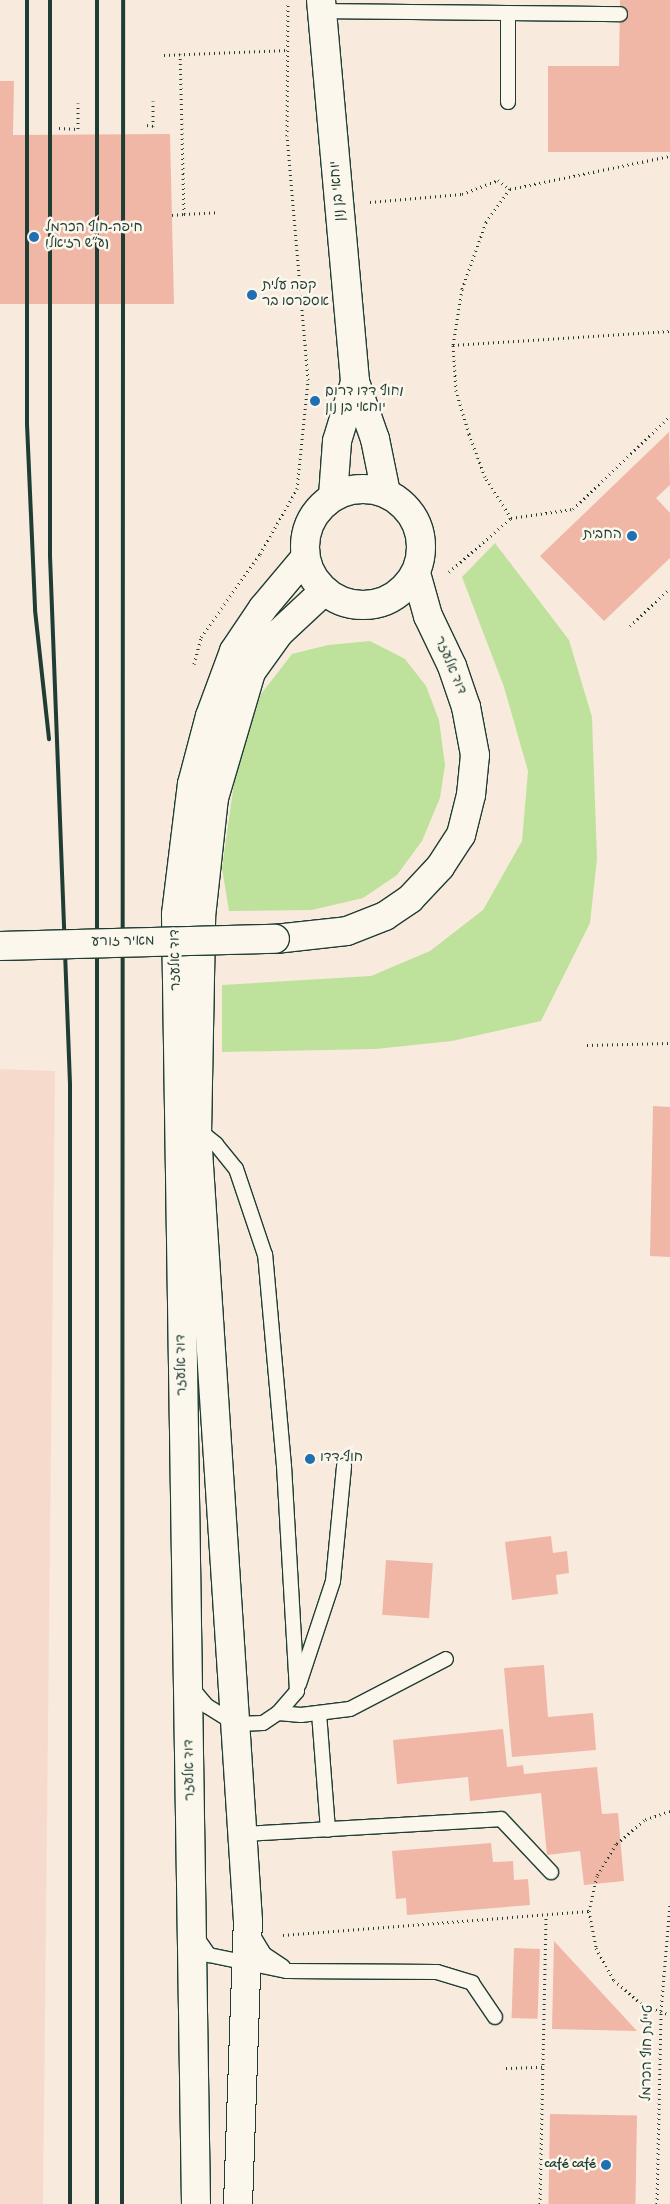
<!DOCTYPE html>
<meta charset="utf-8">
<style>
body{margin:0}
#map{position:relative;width:670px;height:2204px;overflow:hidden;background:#f9eade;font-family:"Gochi Hand","Playpen Sans Hebrew",sans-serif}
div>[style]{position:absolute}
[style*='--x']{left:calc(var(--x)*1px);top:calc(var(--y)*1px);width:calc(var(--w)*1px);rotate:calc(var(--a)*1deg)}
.built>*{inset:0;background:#f6dbcd}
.green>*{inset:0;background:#bee29c}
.building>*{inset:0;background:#f0b7a6;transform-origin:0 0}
.path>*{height:3px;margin-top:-1.5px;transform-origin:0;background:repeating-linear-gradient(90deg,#1f3d34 0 1px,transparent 0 5px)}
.roads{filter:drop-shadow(1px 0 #1f3d34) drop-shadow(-1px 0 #1f3d34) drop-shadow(0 1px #1f3d34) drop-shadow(0 -1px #1f3d34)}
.service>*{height:14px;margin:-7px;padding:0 7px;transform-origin:7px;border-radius:7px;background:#fbf7ec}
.minor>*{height:28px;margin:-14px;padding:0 14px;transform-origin:14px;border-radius:14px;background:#fbf7ec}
.minor>.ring{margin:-14px;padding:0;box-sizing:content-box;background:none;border:28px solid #fbf7ec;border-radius:50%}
.rail>*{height:4px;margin:-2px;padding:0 2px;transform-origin:2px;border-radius:2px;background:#1f3d34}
.bridges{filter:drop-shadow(1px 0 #1f3d34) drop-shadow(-1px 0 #1f3d34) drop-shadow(0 1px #1f3d34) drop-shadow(0 -1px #1f3d34)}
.minor-bridge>*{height:28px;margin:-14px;padding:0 14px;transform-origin:14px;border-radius:14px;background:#fbf7ec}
.dots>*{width:14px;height:14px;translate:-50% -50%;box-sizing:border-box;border:2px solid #fbf7ec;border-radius:50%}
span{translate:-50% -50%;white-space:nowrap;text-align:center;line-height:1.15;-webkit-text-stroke:5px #fbf7ec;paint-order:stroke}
.street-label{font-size:14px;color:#1f3d34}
.poi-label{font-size:14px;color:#1f3d34}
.left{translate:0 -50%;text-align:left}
.right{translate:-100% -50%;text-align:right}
</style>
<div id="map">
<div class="built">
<i style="clip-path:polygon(0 1069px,55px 1071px,43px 2204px,0 2204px)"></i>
</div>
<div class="green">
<i style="clip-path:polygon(495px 543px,569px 640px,592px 717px,597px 859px,590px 923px,541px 1021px,452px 1041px,376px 1049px,222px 1052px,222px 985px,371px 976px,430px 951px,483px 910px,522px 841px,528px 771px,504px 687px,462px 577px)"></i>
<i style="clip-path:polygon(370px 641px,405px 659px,426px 686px,439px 720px,445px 765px,440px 798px,422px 841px,397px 875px,363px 898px,312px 910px,229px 911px,222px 868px,236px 769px,261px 694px,292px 654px,328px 645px)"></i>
</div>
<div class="building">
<i style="clip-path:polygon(620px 0,670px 0,670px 152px,548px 152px,548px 66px,619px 66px)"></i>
<i style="clip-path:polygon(0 81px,14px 81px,13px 135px,170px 134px,174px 304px,0 304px)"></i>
<i style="clip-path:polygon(669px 432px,670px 485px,656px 498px,670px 513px,670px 558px,604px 621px,540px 556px)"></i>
<i style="clip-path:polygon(653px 1106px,670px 1107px,670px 1257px,650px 1256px)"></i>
<i style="clip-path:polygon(551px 1536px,553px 1553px,567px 1551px,569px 1573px,556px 1575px,558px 1594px,512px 1600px,505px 1542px)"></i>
<i style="left:386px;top:1560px;width:47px;height:55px;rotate:4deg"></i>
<i style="clip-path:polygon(544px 1665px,548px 1717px,593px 1713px,596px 1750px,512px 1757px,504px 1668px)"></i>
<i style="clip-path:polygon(503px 1729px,507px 1767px,523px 1765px,524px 1774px,597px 1767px,602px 1814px,618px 1813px,624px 1881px,584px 1885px,580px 1851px,547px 1855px,541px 1793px,470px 1801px,468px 1777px,397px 1784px,393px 1740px)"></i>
<i style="clip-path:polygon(491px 1843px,493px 1862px,513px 1861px,514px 1880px,528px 1879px,530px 1905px,407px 1915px,406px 1898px,396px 1899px,392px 1851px)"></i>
<i style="clip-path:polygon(554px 1941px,637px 2031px,552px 2029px)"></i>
<i style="left:514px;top:1948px;width:26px;height:70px;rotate:2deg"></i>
<i style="left:550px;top:2114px;width:87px;height:90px;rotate:1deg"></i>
</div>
<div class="path">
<i style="--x:164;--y:55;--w:124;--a:-2.3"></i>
<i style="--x:147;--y:125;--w:6;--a:9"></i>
<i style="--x:153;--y:126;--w:25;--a:-90"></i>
<i style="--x:59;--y:128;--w:19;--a:3"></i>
<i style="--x:78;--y:129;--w:26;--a:-90"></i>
<i style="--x:510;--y:189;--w:163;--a:-11.7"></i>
<i style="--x:370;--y:202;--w:92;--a:-5"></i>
<i style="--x:462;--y:194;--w:39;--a:-21"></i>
<i style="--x:498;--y:180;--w:15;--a:37"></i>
<i style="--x:510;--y:189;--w:41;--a:126"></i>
<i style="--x:486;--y:222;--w:71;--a:109.7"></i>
<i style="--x:462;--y:289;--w:57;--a:99.1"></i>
<i style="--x:184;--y:214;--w:34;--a:-3"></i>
<i style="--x:172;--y:215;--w:12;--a:-5"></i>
<i style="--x:184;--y:214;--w:160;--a:-91.4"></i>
<i style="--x:511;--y:518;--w:63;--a:-8.3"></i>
<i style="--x:573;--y:509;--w:134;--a:-43.8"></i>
<i style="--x:449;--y:572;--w:82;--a:-41.1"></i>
<i style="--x:511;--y:518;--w:49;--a:-122.4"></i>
<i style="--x:485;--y:477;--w:46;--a:-110.4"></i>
<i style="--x:469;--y:434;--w:45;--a:-106.8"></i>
<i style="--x:456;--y:391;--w:46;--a:-93.7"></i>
<i style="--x:453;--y:345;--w:217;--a:-3.7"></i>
<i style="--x:630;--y:626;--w:55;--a:-43.5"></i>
<i style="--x:194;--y:664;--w:28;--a:-75"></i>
<i style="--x:201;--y:637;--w:102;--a:-54.6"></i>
<i style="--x:260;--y:554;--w:75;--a:-60.4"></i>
<i style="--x:297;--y:489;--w:110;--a:-84.2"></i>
<i style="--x:308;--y:380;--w:245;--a:-94.9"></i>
<i style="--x:287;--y:136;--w:134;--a:-89.6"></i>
<i style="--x:587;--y:1045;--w:83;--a:-1.4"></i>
<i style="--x:670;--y:1811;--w:28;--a:161"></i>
<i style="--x:644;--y:1820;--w:37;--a:139"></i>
<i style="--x:616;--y:1844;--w:37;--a:121"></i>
<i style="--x:597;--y:1876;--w:36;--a:103"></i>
<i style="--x:589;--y:1911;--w:38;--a:79"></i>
<i style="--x:596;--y:1948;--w:37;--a:61"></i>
<i style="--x:614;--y:1980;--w:37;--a:41"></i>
<i style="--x:642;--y:2004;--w:30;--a:21"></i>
<i style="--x:283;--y:1935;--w:307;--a:-4.5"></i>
<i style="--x:506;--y:2068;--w:36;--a:-2"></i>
<i style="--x:540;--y:2204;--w:289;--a:-88.8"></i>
<i style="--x:657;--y:2204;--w:193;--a:-88.8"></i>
<i style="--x:661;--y:2011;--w:107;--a:-85.2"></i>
</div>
<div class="roads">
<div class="service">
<i style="--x:322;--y:11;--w:298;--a:0.6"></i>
<i style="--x:508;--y:102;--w:89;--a:-90"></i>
<i style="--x:299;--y:1684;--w:108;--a:-71.7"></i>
<i style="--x:333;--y:1581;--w:116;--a:-84.5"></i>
<i style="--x:191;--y:1687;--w:25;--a:50"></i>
<i style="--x:207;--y:1706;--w:34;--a:32"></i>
<i style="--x:236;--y:1724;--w:27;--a:-2"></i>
<i style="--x:263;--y:1723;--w:18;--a:-34"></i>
<i style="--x:278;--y:1713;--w:29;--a:-49"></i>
<i style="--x:297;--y:1691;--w:225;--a:-93.3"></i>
<i style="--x:284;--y:1466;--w:212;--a:-95.1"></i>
<i style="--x:265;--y:1255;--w:91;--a:-108.6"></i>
<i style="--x:236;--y:1169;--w:32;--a:-129"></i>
<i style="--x:216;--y:1144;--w:13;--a:-141"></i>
<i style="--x:206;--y:1136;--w:10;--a:-169"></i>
<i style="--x:278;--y:1713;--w:23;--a:5"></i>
<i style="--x:301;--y:1715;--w:49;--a:-7"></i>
<i style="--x:350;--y:1709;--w:108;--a:-27.5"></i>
<i style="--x:319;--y:1713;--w:117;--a:85.6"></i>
<i style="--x:243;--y:1834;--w:258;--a:-3.3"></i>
<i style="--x:501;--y:1819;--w:73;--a:46.7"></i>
<i style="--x:252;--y:1934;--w:23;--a:59"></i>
<i style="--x:264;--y:1954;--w:23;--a:34"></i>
<i style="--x:197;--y:1938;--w:21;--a:55"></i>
<i style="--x:209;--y:1955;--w:80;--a:11.6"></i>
<i style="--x:287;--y:1971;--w:150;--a:0.4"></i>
<i style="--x:437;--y:1972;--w:37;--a:17"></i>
<i style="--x:472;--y:1983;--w:41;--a:55.9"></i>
</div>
<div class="minor">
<i style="--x:321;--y:0;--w:384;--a:84.9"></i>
<i style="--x:355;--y:382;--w:60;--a:70.7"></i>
<i style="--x:375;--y:439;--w:55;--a:78.5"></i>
<i class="ring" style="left:305px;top:489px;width:88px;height:88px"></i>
<i style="--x:333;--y:496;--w:55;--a:-85.8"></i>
<i style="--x:337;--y:441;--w:62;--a:-73"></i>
<i style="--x:275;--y:939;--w:72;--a:-6.3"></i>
<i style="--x:347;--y:931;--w:41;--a:-21.5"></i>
<i style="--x:385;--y:916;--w:30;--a:-34"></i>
<i style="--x:410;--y:899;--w:44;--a:-46.8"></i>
<i style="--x:440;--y:867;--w:38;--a:-57"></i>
<i style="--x:461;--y:835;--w:41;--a:-76"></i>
<i style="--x:471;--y:795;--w:40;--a:-84.3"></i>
<i style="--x:475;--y:755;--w:49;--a:-100.6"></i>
<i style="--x:466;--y:707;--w:43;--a:-108.9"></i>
<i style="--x:452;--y:666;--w:55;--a:-115.6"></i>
<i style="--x:428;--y:616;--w:45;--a:-105.6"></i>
<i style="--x:196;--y:2204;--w:1290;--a:-90.89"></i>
<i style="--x:176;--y:914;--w:131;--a:-83"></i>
<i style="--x:192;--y:784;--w:70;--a:-75.2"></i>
<i style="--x:210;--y:716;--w:69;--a:-69.7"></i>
<i style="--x:234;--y:651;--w:52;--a:-56"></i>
<i style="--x:263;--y:608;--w:65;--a:-50"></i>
<i style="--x:238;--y:2204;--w:283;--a:-88"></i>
<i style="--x:248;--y:1921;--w:789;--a:-93.71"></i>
<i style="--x:197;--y:1134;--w:217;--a:-88.9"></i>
<i style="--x:201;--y:917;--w:120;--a:-83.8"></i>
<i style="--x:214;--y:798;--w:131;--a:-73.6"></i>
<i style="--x:251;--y:672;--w:48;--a:-54.3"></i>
<i style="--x:279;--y:633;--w:62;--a:-43"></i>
</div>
</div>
<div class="rail">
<i style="--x:27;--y:0;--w:424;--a:90"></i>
<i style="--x:27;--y:424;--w:186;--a:87.5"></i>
<i style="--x:35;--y:610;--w:130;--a:83.8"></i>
<i style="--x:50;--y:0;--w:556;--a:90"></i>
<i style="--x:50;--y:556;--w:529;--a:87.83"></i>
<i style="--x:70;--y:1085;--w:1119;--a:90"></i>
<i style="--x:97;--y:2204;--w:2204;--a:-90"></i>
<i style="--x:122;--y:2204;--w:2204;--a:-89.97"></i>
</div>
<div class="bridges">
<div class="minor-bridge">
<i style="--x:0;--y:946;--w:275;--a:-1.5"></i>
</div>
</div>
<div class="dots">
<i style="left:34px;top:237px;background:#1f6fb2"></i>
<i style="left:252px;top:295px;background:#1f6fb2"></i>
<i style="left:315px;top:401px;background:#1f6fb2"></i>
<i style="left:632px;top:536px;background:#1f6fb2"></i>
<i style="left:310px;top:1459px;background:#1f6fb2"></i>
<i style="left:606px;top:2165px;background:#1f6fb2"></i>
</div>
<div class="street-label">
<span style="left:339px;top:191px;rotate:-95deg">יוחאי בן נון</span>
<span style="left:449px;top:666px;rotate:67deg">דוד אלעזר</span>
<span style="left:123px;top:943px;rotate:-1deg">מאיר זורע</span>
<span style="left:177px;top:960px;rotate:-91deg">דוד אלעזר</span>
<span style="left:183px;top:1365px;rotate:-91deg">דוד אלעזר</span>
<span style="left:191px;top:1770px;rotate:-91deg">דוד אלעזר</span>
<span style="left:649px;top:2053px;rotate:-89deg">טיילת חוף הכרמל</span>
</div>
<div class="poi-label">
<span class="left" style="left:45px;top:237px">חיפה-חוף הכרמל<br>(ע״ש רזיאל)</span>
<span class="left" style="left:262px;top:295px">קפה עלית<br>אספרסו בר</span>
<span class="left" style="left:325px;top:401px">חוף דדו דרום/<br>יוחאי בן נון</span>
<span class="right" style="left:622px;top:536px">החבית</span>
<span class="left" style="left:320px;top:1459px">חוף דדו</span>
<span class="right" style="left:596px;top:2165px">café café</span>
</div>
</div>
